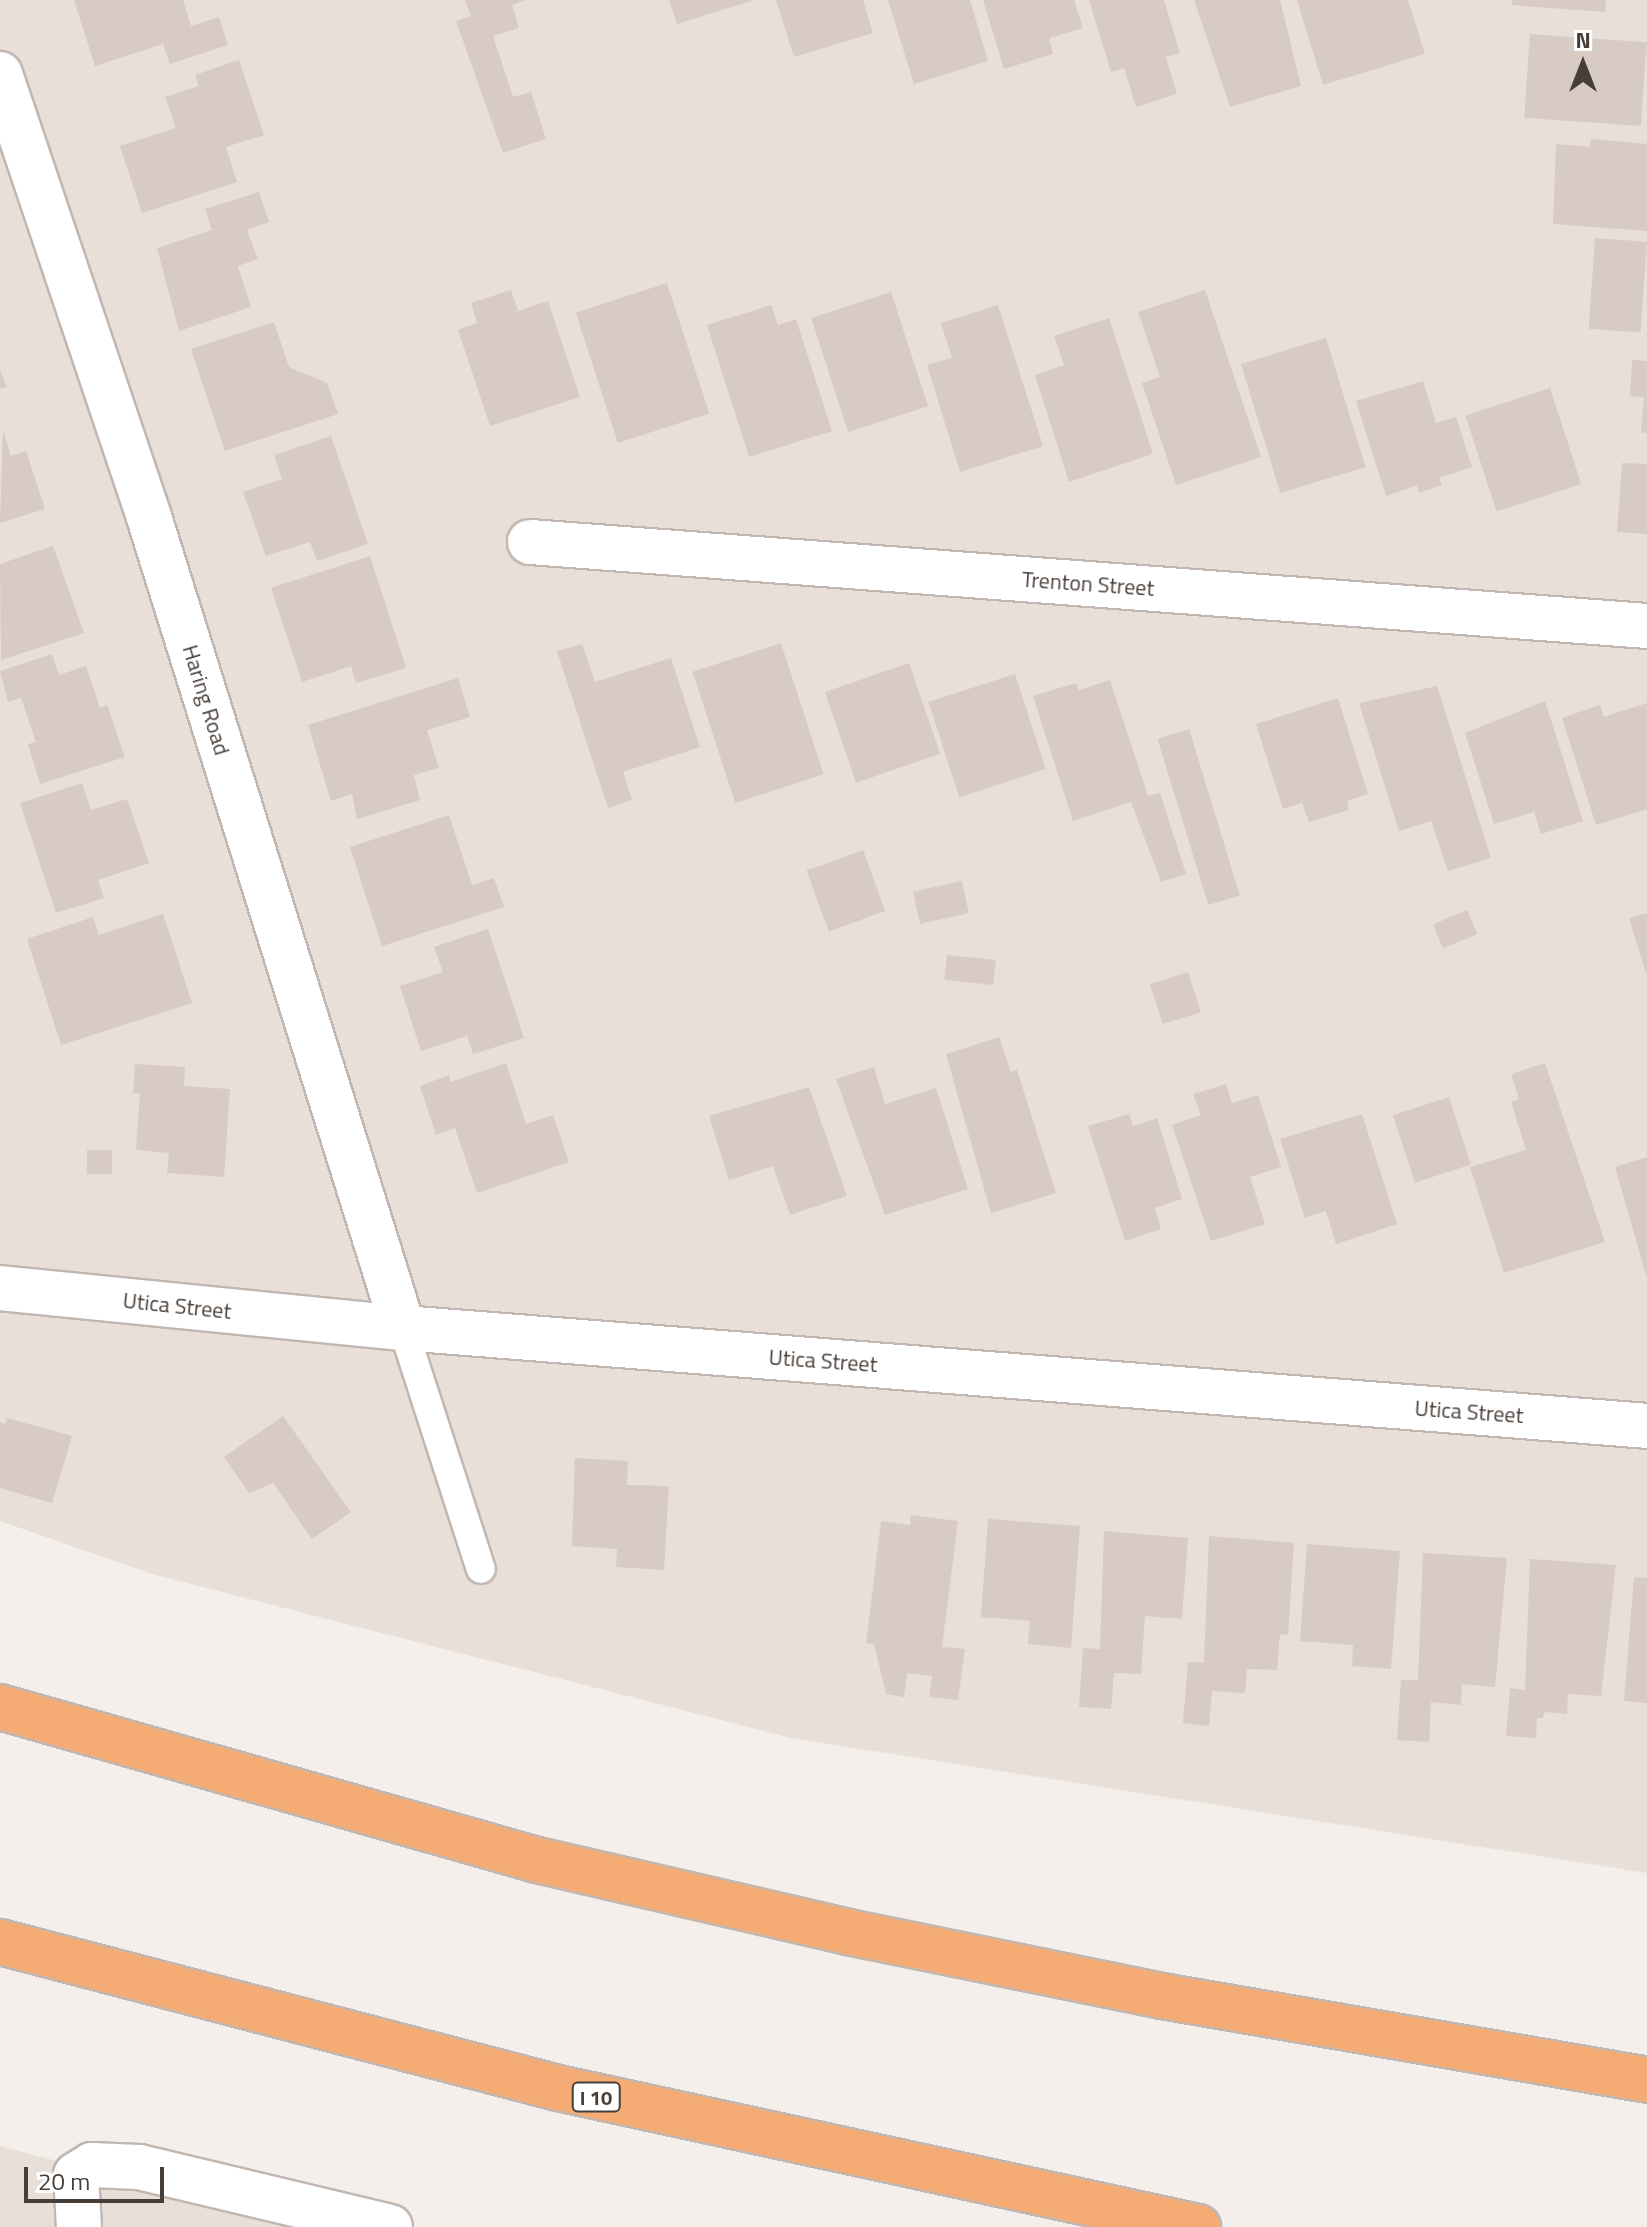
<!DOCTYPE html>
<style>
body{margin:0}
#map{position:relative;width:1647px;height:2227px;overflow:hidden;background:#f4efea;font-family:"Titillium Web",sans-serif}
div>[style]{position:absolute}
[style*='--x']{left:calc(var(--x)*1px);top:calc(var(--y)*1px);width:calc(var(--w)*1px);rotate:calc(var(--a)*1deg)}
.residential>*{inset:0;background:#e8dfd8}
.building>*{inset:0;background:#d8cbc3;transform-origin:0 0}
.roads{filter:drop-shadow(2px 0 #c2b7b0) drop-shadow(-2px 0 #c2b7b0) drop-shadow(0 2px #c2b7b0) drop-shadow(0 -2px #c2b7b0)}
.lane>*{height:28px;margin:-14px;padding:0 14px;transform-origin:14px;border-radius:14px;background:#fff}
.street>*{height:44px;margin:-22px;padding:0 22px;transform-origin:22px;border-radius:22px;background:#fff}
.highway>*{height:44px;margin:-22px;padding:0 22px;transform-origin:22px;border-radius:22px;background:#f5ac74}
span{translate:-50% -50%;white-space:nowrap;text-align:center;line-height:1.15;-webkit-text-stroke:6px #fff;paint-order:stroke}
.shield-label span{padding:2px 6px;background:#fff;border:2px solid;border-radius:6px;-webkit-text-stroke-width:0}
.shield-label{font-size:20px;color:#483e38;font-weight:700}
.street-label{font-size:22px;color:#483e38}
.north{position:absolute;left:1543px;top:24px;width:80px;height:80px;-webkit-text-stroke:6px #fff;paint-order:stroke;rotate:0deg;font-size:22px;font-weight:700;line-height:32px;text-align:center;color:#483e38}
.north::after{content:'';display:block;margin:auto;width:28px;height:36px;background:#483e38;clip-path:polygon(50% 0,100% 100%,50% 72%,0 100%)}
.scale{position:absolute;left:24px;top:2167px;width:140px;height:36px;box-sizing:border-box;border:4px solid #483e38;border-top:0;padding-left:10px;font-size:24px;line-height:28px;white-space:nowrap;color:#483e38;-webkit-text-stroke:6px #fff;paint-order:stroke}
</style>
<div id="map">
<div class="residential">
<i style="clip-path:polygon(0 0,1647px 0,1647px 1873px,791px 1738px,152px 1574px,0 1521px)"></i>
<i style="clip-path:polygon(0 2146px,305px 2227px,0 2227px)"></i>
</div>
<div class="building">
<i style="clip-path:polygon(74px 0,183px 0,191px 26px,219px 17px,228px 45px,170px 64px,163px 44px,95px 66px)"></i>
<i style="clip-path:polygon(465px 0,526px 0,512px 5px,519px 28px,493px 36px,513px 97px,531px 92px,546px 139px,503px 153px,456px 21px,471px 16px)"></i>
<i style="clip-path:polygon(669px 0,751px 0,751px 1px,677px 24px)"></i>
<i style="clip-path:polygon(776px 0,863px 0,873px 33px,794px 57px)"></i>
<i style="clip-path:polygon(888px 0,970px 0,988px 61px,914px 84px)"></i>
<i style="clip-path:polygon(983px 0,1074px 0,1083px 28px,1049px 38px,1053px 54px,1004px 69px)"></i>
<i style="clip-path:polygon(1089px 0,1164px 0,1180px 53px,1166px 57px,1177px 94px,1136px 107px,1124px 68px,1111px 72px)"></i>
<i style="clip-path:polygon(1194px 0,1280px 0,1301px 86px,1230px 107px)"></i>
<i style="clip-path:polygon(1297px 0,1408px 0,1425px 54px,1323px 85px)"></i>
<i style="clip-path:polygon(1512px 0,1606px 0,1605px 12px,1512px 5px)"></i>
<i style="left:1530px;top:34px;width:117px;height:84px;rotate:4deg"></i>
<i style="clip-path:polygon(239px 60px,264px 135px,226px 147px,237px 182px,142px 213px,120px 146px,176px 128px,165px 97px,199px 86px,195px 75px)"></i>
<i style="clip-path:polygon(1591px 139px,1647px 144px,1647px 231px,1553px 224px,1556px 144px,1590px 147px)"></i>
<i style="clip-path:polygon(259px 192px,269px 222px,247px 230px,258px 259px,238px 266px,251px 307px,179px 331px,157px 248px,212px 230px,205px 209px)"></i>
<i style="left:1595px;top:238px;width:52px;height:91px;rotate:4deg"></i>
<i style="left:667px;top:283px;width:137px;height:96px;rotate:72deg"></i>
<i style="clip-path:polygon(511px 290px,518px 311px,548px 301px,580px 397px,490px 426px,458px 330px,477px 323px,471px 303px)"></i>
<i style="clip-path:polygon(1205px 290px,1261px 457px,1176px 485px,1142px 383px,1160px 377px,1138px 312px)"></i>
<i style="left:891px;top:292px;width:120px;height:84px;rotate:72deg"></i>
<i style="clip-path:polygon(771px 305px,778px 325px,796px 319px,832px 431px,749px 457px,707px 325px)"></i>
<i style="clip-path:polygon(998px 305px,1043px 446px,960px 472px,927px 365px,952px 358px,941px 323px)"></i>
<i style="clip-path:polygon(1109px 318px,1153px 454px,1069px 482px,1035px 375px,1064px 365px,1054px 336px)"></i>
<i style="clip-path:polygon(274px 322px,289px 367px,327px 383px,338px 414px,225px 451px,191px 349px)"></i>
<i style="left:1326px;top:338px;width:135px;height:89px;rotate:73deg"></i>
<i style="clip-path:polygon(1632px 360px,1647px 361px,1647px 433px,1641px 432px,1644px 397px,1630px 396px)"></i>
<i style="clip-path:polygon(0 370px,7px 387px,0 389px)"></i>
<i style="clip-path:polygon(1423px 381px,1436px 423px,1456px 417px,1472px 467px,1439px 478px,1442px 485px,1419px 493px,1417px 485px,1386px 496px,1356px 401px)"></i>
<i style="left:1550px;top:388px;width:101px;height:89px;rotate:72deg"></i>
<i style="clip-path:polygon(3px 430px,11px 456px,26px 451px,45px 509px,0 523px)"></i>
<i style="clip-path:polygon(331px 436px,368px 544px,317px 561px,310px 542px,266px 556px,243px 492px,282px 479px,274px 455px)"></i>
<i style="clip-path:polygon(1622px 463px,1647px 464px,1647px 534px,1617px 532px)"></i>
<i style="clip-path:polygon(53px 546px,84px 633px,1px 660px,0 564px)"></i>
<i style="clip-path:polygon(370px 556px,406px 668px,356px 683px,351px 666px,302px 682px,271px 588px)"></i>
<i style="left:781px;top:643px;width:138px;height:93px;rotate:72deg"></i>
<i style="clip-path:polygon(582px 644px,595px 682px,671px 658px,700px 747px,623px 772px,632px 800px,608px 808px,557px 651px)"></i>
<i style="clip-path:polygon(52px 654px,59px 675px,86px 666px,100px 708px,107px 705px,125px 757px,40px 784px,28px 744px,36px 742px,21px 698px,8px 702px,0 671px)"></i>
<i style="left:909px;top:663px;width:96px;height:89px;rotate:71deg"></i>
<i style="left:1015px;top:674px;width:100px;height:91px;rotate:72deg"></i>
<i style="clip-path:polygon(458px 678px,470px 717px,427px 730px,439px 768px,414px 775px,420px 800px,357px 819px,352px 794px,331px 801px,308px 725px)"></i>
<i style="clip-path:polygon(1110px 680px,1148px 796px,1160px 793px,1186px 874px,1161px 882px,1131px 802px,1073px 821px,1033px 696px,1076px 683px,1079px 690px)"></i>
<i style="clip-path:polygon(1437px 686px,1491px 858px,1448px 871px,1431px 821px,1399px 831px,1359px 703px)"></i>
<i style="clip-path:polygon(1338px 698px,1368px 794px,1347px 801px,1349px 810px,1309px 822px,1302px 803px,1283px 809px,1256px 724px)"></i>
<i style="clip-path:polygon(1545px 701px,1583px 821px,1541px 834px,1534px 812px,1494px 824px,1465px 733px)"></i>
<i style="clip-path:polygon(1647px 703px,1647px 809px,1596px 825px,1562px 718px,1600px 705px,1604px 717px)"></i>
<i style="left:1189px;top:729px;width:174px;height:33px;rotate:73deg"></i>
<i style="clip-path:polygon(82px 783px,91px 810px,127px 799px,149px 863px,98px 880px,104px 898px,56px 913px,20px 803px)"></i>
<i style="clip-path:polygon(449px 815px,472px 885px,494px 878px,504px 907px,382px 946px,350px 847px)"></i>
<i style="left:863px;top:850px;width:65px;height:60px;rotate:70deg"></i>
<i style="left:962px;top:881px;width:33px;height:50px;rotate:78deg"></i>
<i style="left:1467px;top:910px;width:26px;height:37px;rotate:67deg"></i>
<i style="clip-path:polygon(1647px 913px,1647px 973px,1646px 974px,1629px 918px)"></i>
<i style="clip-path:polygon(163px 914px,192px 1003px,61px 1045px,27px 939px,93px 917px,99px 935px)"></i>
<i style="clip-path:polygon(488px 929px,524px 1038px,473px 1054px,467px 1036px,421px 1051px,400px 986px,443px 972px,434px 947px)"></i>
<i style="left:947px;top:955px;width:49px;height:25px;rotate:6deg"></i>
<i style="left:1188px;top:972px;width:42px;height:40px;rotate:72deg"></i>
<i style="clip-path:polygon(999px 1037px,1011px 1072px,1017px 1070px,1056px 1193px,991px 1213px,946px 1054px)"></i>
<i style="clip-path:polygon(506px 1063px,526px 1124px,553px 1115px,569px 1162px,477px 1193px,455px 1128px,436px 1135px,420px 1086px,449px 1075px,451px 1082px)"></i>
<i style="clip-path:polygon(1545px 1063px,1605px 1242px,1504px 1273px,1470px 1167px,1526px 1150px,1511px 1102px,1519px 1099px,1511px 1074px)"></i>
<i style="clip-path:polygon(135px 1064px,185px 1067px,184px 1086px,230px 1089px,224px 1177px,167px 1173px,169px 1153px,136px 1150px,140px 1093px,133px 1093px)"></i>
<i style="clip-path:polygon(874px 1067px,885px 1104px,936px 1088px,968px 1189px,885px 1215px,836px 1079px)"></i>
<i style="clip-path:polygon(1226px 1084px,1232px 1103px,1258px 1095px,1281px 1167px,1250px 1177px,1265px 1224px,1211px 1241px,1172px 1125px,1201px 1115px,1193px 1094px)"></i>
<i style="clip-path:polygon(809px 1087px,847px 1196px,790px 1215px,773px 1166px,729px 1180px,709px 1116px)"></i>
<i style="left:1449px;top:1097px;width:71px;height:59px;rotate:72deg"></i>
<i style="clip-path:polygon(1129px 1114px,1133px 1126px,1157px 1118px,1182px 1199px,1155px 1208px,1161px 1229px,1125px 1241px,1088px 1126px)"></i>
<i style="clip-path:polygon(1362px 1114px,1397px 1224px,1336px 1244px,1326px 1211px,1305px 1218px,1280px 1139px)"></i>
<i style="left:87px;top:1150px;width:25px;height:24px"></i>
<i style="clip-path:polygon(1647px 1157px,1647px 1275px,1646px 1275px,1615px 1167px)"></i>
<i style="clip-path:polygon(283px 1416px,351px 1512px,312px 1539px,273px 1483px,249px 1493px,224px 1457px)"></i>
<i style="clip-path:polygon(7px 1418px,72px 1436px,52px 1503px,0 1488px,0 1422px,5px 1424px)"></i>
<i style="clip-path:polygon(575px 1458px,628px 1461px,627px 1485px,669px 1486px,664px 1570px,616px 1567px,617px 1549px,572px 1546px)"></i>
<i style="clip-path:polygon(911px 1515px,958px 1521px,942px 1647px,965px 1649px,958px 1700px,929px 1697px,932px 1676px,907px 1673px,904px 1697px,886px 1694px,874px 1644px,866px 1643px,881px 1521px,910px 1525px)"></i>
<i style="clip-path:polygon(988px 1519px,1080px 1526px,1071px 1648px,1028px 1644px,1030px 1621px,981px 1617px)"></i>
<i style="clip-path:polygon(1104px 1531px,1188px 1538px,1182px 1619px,1145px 1616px,1141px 1674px,1114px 1673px,1111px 1709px,1079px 1707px,1083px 1648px,1100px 1649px)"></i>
<i style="clip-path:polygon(1209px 1536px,1294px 1543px,1288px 1635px,1280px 1634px,1277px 1670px,1247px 1669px,1245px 1693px,1212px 1691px,1209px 1726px,1183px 1723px,1188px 1662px,1204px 1663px)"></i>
<i style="clip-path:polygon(1307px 1544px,1400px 1551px,1391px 1669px,1352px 1666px,1353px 1645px,1300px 1641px)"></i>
<i style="clip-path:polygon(1423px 1553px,1507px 1558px,1495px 1687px,1462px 1684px,1461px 1705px,1431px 1702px,1429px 1742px,1397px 1740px,1401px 1680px,1418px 1680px)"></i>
<i style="clip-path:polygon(1530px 1559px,1616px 1565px,1601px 1696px,1568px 1694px,1567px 1714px,1544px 1712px,1543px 1718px,1537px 1718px,1536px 1738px,1506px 1736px,1510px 1688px,1525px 1690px)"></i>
<i style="clip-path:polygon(1634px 1577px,1647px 1578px,1647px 1703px,1624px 1701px)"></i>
</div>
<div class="roads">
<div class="lane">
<i style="--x:403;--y:1328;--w:253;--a:72.1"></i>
</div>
<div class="street">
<i style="--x:0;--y:74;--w:467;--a:71.4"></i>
<i style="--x:149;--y:517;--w:850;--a:72.61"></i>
<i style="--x:530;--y:542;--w:1120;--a:4.3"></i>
<i style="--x:0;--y:1288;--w:405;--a:5.7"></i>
<i style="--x:403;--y:1328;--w:1248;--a:4.5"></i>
<i style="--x:79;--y:2227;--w:52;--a:-93.3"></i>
<i style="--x:76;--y:2175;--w:19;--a:-32"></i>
<i style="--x:92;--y:2165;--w:47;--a:2.4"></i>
<i style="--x:139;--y:2167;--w:258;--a:13.4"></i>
</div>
<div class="highway">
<i style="--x:0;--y:1707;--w:558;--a:15.9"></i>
<i style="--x:537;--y:1860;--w:319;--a:13"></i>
<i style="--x:848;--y:1932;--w:320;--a:11.5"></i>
<i style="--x:1162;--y:1996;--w:492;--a:9.8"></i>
<i style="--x:0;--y:1942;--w:577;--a:14.66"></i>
<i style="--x:558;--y:2088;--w:655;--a:12.25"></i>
</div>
</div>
<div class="shield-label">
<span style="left:596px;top:2097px">I 10</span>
</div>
<div class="street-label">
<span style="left:1088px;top:584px;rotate:4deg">Trenton Street</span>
<span style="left:206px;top:700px;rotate:73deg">Haring Road</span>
<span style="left:177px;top:1306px;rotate:6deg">Utica Street</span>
<span style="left:823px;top:1361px;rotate:4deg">Utica Street</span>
<span style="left:1469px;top:1412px;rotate:4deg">Utica Street</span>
</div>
<div class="north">N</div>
<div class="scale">20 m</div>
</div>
